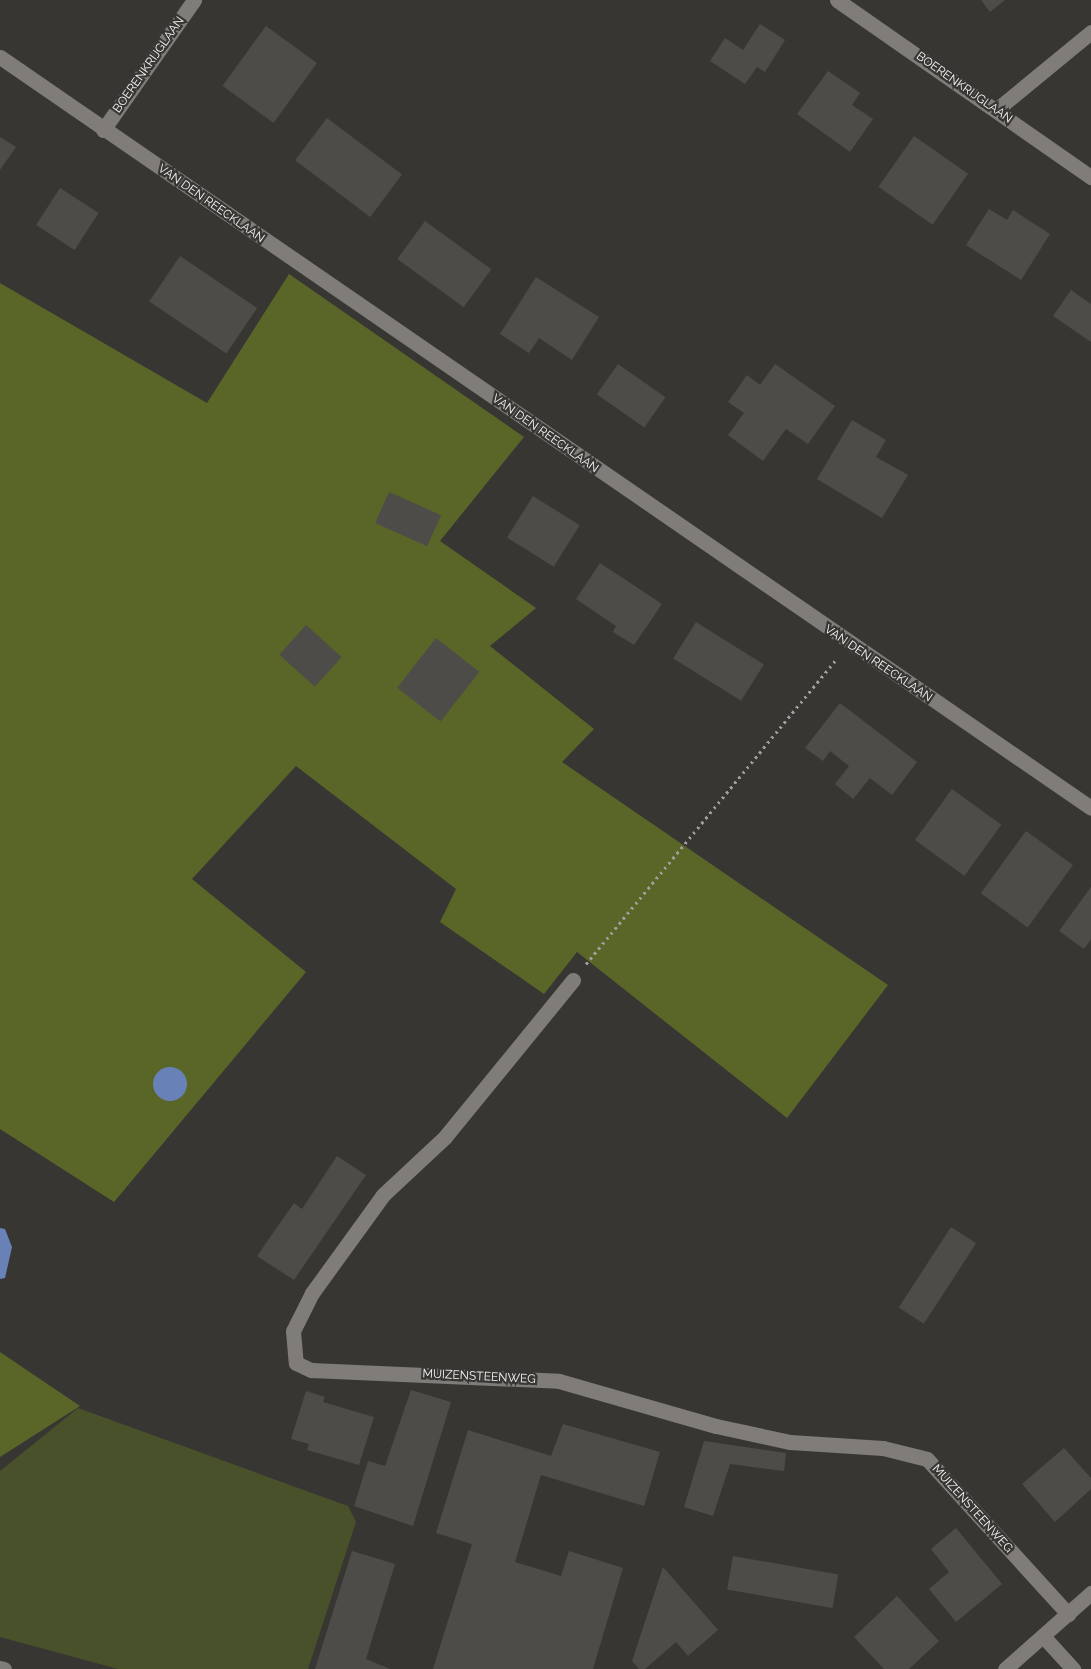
<!DOCTYPE html>
<style>
body{margin:0}
#map{position:relative;width:1091px;height:1669px;overflow:hidden;background:#383633;font-family:Raleway,sans-serif}
div>[style]{position:absolute}
[style*='--x']{left:calc(var(--x)*1px);top:calc(var(--y)*1px);width:calc(var(--w)*1px);rotate:calc(var(--a)*1deg)}
.green>*{inset:0;background:#49512a}
.forest>*{inset:0;background:#5a6528}
.water>*{inset:0;background:#6881b6}
.round{border-radius:50%}
.building>*{inset:0;background:#4e4c49;transform-origin:0 0}
.path>*{height:3px;margin-top:-1.5px;transform-origin:0;background:repeating-linear-gradient(90deg,#a09e9c 0 2.5px,transparent 0 6.5px)}
.lane>*{height:15px;margin:-7.5px;padding:0 7.5px;transform-origin:7.5px;border-radius:7.5px;background:#7f7c79}
.street>*{height:15px;margin:-7.5px;padding:0 7.5px;transform-origin:7.5px;border-radius:7.5px;background:#7f7c79}
.secondary>*{height:15px;margin:-7.5px;padding:0 7.5px;transform-origin:7.5px;border-radius:7.5px;background:#7f7c79}
span{translate:-50% -50%;white-space:nowrap;text-align:center;line-height:1.15;-webkit-text-stroke:4.5px #383633;paint-order:stroke}
.street-label{font-size:12px;color:#f6f4f3}
</style>
<div id="map">
<div class="green">
<i style="clip-path:polygon(78px 1408px,348px 1506px,356px 1522px,308px 1669px,118px 1669px,0 1637px,0 1471px)"></i>
</div>
<div class="forest">
<i style="clip-path:polygon(289px 274px,524px 437px,440px 541px,536px 608px,490px 646px,594px 729px,562px 762px,888px 985px,787px 1118px,577px 952px,544px 994px,440px 922px,456px 889px,296px 766px,192px 879px,306px 972px,114px 1202px,0 1129px,0 283px,207px 403px)"></i>
<i style="clip-path:polygon(0 1352px,80px 1406px,0 1457px)"></i>
</div>
<div class="water">
<i class="round" style="left:153px;top:1067px;width:34px;height:34px"></i>
<i style="clip-path:polygon(0 1228px,5px 1229px,12px 1247px,5px 1278px,0 1279px)"></i>
</div>
<div class="building">
<i style="clip-path:polygon(981px 0,1005px 0,990px 12px)"></i>
<i style="clip-path:polygon(760px 24px,785px 40px,765px 72px,757px 67px,745px 84px,710px 61px,725px 38px,743px 50px)"></i>
<i style="left:266px;top:26px;width:63px;height:74px;rotate:36deg"></i>
<i style="clip-path:polygon(828px 71px,860px 93px,852px 105px,873px 119px,850px 152px,797px 114px)"></i>
<i style="left:327px;top:118px;width:94px;height:53px;rotate:37deg"></i>
<i style="left:914px;top:136px;width:66px;height:62px;rotate:35deg"></i>
<i style="clip-path:polygon(0 137px,16px 147px,0 170px)"></i>
<i style="left:60px;top:188px;width:46px;height:44px;rotate:33deg"></i>
<i style="clip-path:polygon(989px 209px,1007px 220px,1013px 210px,1050px 234px,1021px 280px,966px 245px)"></i>
<i style="left:425px;top:221px;width:82px;height:47px;rotate:36deg"></i>
<i style="left:180px;top:256px;width:93px;height:55px;rotate:34deg"></i>
<i style="clip-path:polygon(536px 277px,599px 317px,572px 360px,539px 338px,529px 353px,500px 334px)"></i>
<i style="clip-path:polygon(1071px 290px,1091px 304px,1091px 342px,1053px 316px)"></i>
<i style="left:618px;top:364px;width:58px;height:37px;rotate:35deg"></i>
<i style="clip-path:polygon(775px 364px,835px 406px,808px 444px,786px 429px,763px 461px,728px 435px,744px 413px,728px 402px,747px 375px,760px 385px)"></i>
<i style="clip-path:polygon(852px 420px,886px 440px,876px 457px,908px 475px,882px 518px,817px 479px)"></i>
<i style="left:389px;top:492px;width:57px;height:34px;rotate:24deg"></i>
<i style="left:533px;top:496px;width:55px;height:49px;rotate:32deg"></i>
<i style="clip-path:polygon(600px 563px,662px 604px,634px 645px,613px 632px,616px 626px,576px 599px)"></i>
<i style="left:696px;top:622px;width:80px;height:43px;rotate:32deg"></i>
<i style="left:306px;top:625px;width:48px;height:40px;rotate:42deg"></i>
<i style="left:436px;top:638px;width:55px;height:63px;rotate:38deg"></i>
<i style="clip-path:polygon(840px 703px,917px 762px,892px 795px,870px 778px,853px 799px,835px 784px,849px 766px,830px 751px,823px 761px,805px 748px)"></i>
<i style="left:952px;top:789px;width:61px;height:63px;rotate:36deg"></i>
<i style="left:1026px;top:831px;width:58px;height:77px;rotate:36deg"></i>
<i style="clip-path:polygon(1091px 887px,1091px 939px,1084px 949px,1059px 931px)"></i>
<i style="clip-path:polygon(337px 1156px,366px 1175px,294px 1280px,257px 1256px,294px 1203px,302px 1209px)"></i>
<i style="left:951px;top:1227px;width:30px;height:96px;rotate:33deg"></i>
<i style="clip-path:polygon(411px 1390px,451px 1402px,413px 1526px,354px 1506px,368px 1461px,385px 1466px)"></i>
<i style="clip-path:polygon(306px 1391px,325px 1397px,323px 1402px,374px 1417px,359px 1465px,307px 1450px,309px 1444px,291px 1439px)"></i>
<i style="clip-path:polygon(563px 1424px,660px 1452px,644px 1506px,541px 1475px,515px 1562px,561px 1576px,569px 1551px,623px 1568px,593px 1669px,433px 1669px,472px 1544px,436px 1533px,468px 1430px,551px 1456px)"></i>
<i style="clip-path:polygon(704px 1441px,786px 1453px,784px 1471px,730px 1464px,713px 1516px,684px 1507px)"></i>
<i style="clip-path:polygon(1064px 1448px,1091px 1478px,1091px 1489px,1055px 1522px,1022px 1484px)"></i>
<i style="clip-path:polygon(956px 1528px,1002px 1584px,956px 1622px,929px 1589px,949px 1572px,931px 1549px)"></i>
<i style="clip-path:polygon(352px 1551px,395px 1564px,366px 1659px,390px 1669px,315px 1669px)"></i>
<i style="left:733px;top:1556px;width:107px;height:34px;rotate:10deg"></i>
<i style="clip-path:polygon(663px 1567px,718px 1630px,688px 1656px,676px 1642px,645px 1669px,639px 1669px,632px 1661px)"></i>
<i style="clip-path:polygon(897px 1596px,939px 1641px,909px 1669px,884px 1669px,854px 1637px)"></i>
</div>
<div class="path">
<i style="--x:586;--y:964;--w:394;--a:-50.6"></i>
</div>
<div class="lane">
<i style="--x:0;--y:1668;--w:4;--a:14"></i>
</div>
<div class="street">
<i style="--x:837;--y:0;--w:310;--a:34.9"></i>
<i style="--x:0;--y:57;--w:1324;--a:34.54"></i>
<i style="--x:996;--y:110;--w:123;--a:-39.4"></i>
<i style="--x:103;--y:130;--w:159;--a:-55"></i>
<i style="--x:573;--y:980;--w:203;--a:129.2"></i>
<i style="--x:445;--y:1137;--w:85;--a:136.9"></i>
<i style="--x:383;--y:1195;--w:121;--a:125.9"></i>
<i style="--x:312;--y:1293;--w:42;--a:116.6"></i>
<i style="--x:293;--y:1331;--w:32;--a:85"></i>
<i style="--x:296;--y:1363;--w:17;--a:25"></i>
<i style="--x:311;--y:1370;--w:248;--a:2.5"></i>
<i style="--x:559;--y:1381;--w:163;--a:16"></i>
<i style="--x:716;--y:1426;--w:76;--a:12.2"></i>
<i style="--x:790;--y:1442;--w:93;--a:3.7"></i>
<i style="--x:883;--y:1448;--w:45;--a:14"></i>
<i style="--x:927;--y:1459;--w:210;--a:47.7"></i>
<i style="--x:1043;--y:1636;--w:45;--a:47.7"></i>
</div>
<div class="secondary">
<i style="--x:1005;--y:1669;--w:115;--a:-41.5"></i>
</div>
<div class="street-label">
<span style="left:149px;top:65px;rotate:-55deg">BOERENKRIJGLAAN</span>
<span style="left:964px;top:88px;rotate:35deg">BOERENKRIJGLAAN</span>
<span style="left:211px;top:204px;rotate:35deg">VAN DEN REECKLAAN</span>
<span style="left:545px;top:434px;rotate:35deg">VAN DEN REECKLAAN</span>
<span style="left:878px;top:664px;rotate:34deg">VAN DEN REECKLAAN</span>
<span style="left:479px;top:1377px;rotate:3deg">MUIZENSTEENWEG</span>
<span style="left:972px;top:1509px;rotate:48deg">MUIZENSTEENWEG</span>
</div>
</div>
